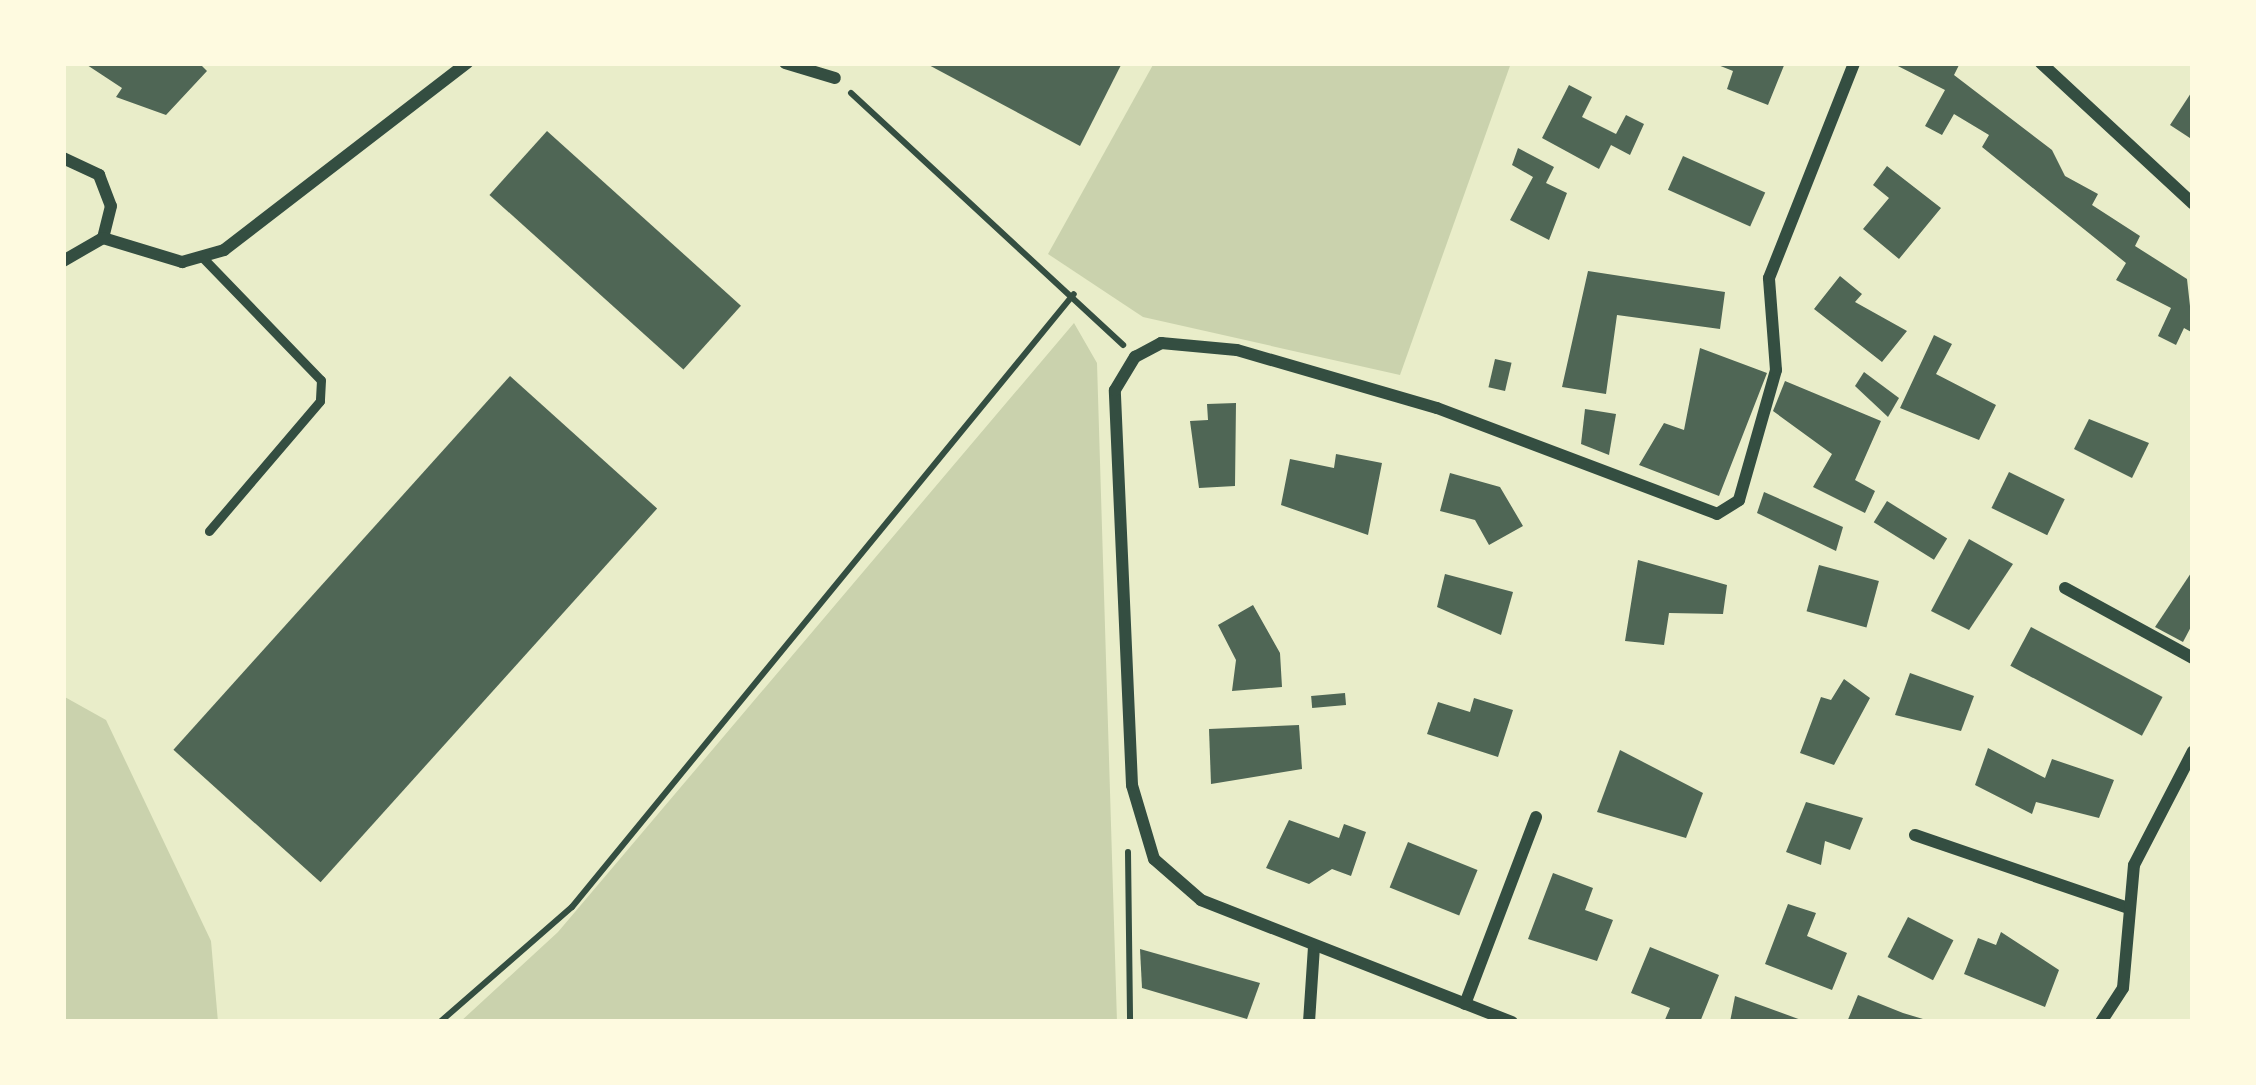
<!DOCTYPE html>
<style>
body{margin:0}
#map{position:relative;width:2256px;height:1085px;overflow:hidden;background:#e9edc9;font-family:"Varela Round",sans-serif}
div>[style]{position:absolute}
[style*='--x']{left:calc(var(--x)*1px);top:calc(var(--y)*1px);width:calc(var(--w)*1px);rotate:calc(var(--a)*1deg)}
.green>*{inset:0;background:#cad2ad}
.building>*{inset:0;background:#4f6655;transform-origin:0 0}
.path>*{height:6px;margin:-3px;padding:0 3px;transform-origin:3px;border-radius:3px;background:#344e41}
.service>*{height:9px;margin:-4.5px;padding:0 4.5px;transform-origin:4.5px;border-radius:4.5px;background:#344e41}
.minor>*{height:12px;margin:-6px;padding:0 6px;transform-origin:6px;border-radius:6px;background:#344e41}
span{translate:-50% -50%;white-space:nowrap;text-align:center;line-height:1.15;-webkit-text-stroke:9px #fefae0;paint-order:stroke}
.frame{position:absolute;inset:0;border:66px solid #fefae0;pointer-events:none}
</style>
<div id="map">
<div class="green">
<i style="clip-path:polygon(1154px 63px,1511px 63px,1400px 375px,1143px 317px,1048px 254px)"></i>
<i style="clip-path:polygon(1074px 323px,1097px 363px,1117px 1022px,460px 1022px,558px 932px)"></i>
<i style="clip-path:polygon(63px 696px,106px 720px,211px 941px,218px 1022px,63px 1022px)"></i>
</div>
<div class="building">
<i style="clip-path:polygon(84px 63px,199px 63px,207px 71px,166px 115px,116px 97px,122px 88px)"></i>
<i style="clip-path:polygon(925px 63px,1122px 63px,1080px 146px)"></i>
<i style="clip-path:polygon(1713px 63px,1785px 63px,1768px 105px,1727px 89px,1733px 71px)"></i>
<i style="clip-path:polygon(1892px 63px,1960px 63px,1954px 75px,2052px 150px,2065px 176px,2098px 194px,2092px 205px,2140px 236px,2135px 246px,2187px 279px,2193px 333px,2184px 328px,2176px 345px,2158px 336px,2171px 308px,2116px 280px,2126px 263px,1982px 147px,1989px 135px,1954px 114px,1942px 135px,1925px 126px,1945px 90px)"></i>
<i style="clip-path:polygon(1569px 85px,1592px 97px,1582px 117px,1616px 134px,1626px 115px,1644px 124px,1630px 155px,1611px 145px,1599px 169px,1542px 138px)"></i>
<i style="clip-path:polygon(2193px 90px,2193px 140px,2170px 125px)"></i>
<i style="left:547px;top:131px;width:261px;height:86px;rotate:42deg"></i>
<i style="clip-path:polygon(1518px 148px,1554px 167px,1546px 183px,1567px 193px,1549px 240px,1510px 220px,1533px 177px,1512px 165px)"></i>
<i style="left:1683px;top:156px;width:90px;height:37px;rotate:24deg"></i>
<i style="clip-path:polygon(1887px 166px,1941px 208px,1899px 259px,1863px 229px,1889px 198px,1873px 185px)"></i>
<i style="clip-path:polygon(1588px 271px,1725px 292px,1720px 329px,1617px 315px,1606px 394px,1562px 387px)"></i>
<i style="clip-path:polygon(1840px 276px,1862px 294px,1855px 302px,1907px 331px,1882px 362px,1814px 309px)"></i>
<i style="clip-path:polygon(1934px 335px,1952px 344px,1936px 374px,1996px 405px,1979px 440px,1900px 408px)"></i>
<i style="clip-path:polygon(1700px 348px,1767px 373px,1719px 496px,1639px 465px,1664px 423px,1684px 430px)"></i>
<i style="left:1495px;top:359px;width:17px;height:29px;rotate:13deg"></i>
<i style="clip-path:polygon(1864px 372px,1899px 398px,1888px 417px,1855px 386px)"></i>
<i style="left:510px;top:376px;width:198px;height:503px;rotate:42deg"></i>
<i style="clip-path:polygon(1785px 381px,1881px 421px,1855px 480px,1875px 491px,1865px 513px,1813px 487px,1832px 454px,1773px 411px)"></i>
<i style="clip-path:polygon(1236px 403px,1235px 486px,1199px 488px,1190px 421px,1208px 420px,1207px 404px)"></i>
<i style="clip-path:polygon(1585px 409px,1616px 414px,1609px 455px,1581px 444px)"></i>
<i style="clip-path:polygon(2089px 419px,2149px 443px,2132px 478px,2074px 449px)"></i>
<i style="clip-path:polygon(1336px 454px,1382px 463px,1368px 535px,1281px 505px,1290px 459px,1334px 468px)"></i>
<i style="left:2009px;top:472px;width:62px;height:40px;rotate:26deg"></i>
<i style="clip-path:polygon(1450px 473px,1500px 487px,1523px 526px,1489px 545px,1475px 520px,1440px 511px)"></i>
<i style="clip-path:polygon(1764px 492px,1843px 527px,1836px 551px,1757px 513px)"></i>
<i style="left:1887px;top:501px;width:71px;height:25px;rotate:32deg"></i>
<i style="clip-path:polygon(1969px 539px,2013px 564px,1969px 630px,1931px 611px)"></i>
<i style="clip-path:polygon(1638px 560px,1727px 585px,1723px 614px,1669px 613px,1664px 645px,1625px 641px)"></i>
<i style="left:1819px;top:565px;width:62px;height:48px;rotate:15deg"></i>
<i style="clip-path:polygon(2193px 570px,2193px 623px,2183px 642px,2155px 627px)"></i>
<i style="clip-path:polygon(1445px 574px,1513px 592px,1501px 635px,1437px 607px)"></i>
<i style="clip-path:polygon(1253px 605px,1280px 653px,1282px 687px,1232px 691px,1236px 660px,1218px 625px)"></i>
<i style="left:2031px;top:627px;width:149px;height:44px;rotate:28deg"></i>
<i style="clip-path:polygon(1910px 673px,1974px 696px,1961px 731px,1895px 715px)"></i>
<i style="clip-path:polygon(1844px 679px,1870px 698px,1834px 765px,1800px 753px,1821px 697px,1831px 700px)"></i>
<i style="left:1345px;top:693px;width:12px;height:34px;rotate:85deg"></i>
<i style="clip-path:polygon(1474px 698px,1513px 710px,1498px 757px,1427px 734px,1438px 702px,1470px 712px)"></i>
<i style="clip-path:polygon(1299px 725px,1302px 769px,1211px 784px,1209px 729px)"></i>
<i style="clip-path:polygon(1988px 748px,2045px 778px,2052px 759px,2114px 780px,2099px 818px,2036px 802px,2032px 814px,1975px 785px)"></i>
<i style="clip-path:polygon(1620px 750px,1703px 793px,1686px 838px,1597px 812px)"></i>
<i style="clip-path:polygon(1806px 802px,1863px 818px,1850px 850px,1825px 841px,1821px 865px,1786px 852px)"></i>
<i style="clip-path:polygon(1289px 820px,1339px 838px,1344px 824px,1366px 832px,1351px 876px,1332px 869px,1309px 884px,1266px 868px)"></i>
<i style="left:1408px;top:842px;width:75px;height:49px;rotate:22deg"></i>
<i style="clip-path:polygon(1553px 873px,1593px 888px,1585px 910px,1613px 920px,1597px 961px,1528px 939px)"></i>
<i style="clip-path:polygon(1788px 904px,1816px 913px,1807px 936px,1847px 953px,1832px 990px,1765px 964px)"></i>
<i style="left:1908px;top:917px;width:51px;height:45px;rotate:27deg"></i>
<i style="clip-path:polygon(2001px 932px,2059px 970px,2045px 1007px,1964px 974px,1978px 938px,1996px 945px)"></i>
<i style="clip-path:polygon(1650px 947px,1719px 975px,1700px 1022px,1664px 1022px,1670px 1008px,1631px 993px)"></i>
<i style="clip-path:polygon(1140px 949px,1260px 983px,1247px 1019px,1142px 988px)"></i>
<i style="clip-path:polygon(1858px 995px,1903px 1013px,1933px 1022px,1847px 1022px)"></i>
<i style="clip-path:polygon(1735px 996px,1804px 1021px,1804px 1022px,1730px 1022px)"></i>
</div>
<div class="path">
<i style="--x:851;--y:93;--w:371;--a:42.8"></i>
<i style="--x:1128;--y:852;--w:170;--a:89.3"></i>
<i style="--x:440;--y:1022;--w:175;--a:-41.1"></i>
<i style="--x:572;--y:907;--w:792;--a:-50.69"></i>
</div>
<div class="service">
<i style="--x:204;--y:259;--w:168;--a:46"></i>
<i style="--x:321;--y:380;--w:21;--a:93"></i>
<i style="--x:320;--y:401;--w:171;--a:130.5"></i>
</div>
<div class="minor">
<i style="--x:785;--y:63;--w:52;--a:16.7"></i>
<i style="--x:2041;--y:63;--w:207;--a:42.8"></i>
<i style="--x:63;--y:158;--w:40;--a:25"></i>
<i style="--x:99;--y:175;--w:33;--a:69"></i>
<i style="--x:111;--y:206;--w:33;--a:104"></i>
<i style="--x:103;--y:238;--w:46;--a:150.1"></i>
<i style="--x:103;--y:238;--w:83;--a:16.9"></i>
<i style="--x:182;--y:262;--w:44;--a:-15.9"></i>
<i style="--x:224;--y:250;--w:307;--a:-37.6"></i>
<i style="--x:2065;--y:588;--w:146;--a:28.7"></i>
<i style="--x:1915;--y:835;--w:225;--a:18.9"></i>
<i style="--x:1465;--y:1004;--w:200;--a:-69.2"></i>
<i style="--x:1309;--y:1022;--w:76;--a:-86.2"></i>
<i style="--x:1512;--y:1022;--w:334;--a:-158.6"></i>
<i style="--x:1201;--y:900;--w:62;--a:-138.9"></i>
<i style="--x:1154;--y:859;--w:77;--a:-106.6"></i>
<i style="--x:1132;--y:785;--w:395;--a:-92.5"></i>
<i style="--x:1115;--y:390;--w:39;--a:-59"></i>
<i style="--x:1135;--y:357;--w:30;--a:-28"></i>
<i style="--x:1161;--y:343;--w:76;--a:5.3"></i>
<i style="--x:1237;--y:350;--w:208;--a:16.2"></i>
<i style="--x:1437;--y:408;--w:299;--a:20.7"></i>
<i style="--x:1717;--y:514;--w:26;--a:-32"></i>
<i style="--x:1739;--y:500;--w:135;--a:-74.1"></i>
<i style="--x:1776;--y:370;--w:92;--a:-94.4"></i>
<i style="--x:1769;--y:278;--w:231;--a:-68.4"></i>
<i style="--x:2101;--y:1022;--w:40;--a:-57.1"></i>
<i style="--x:2123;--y:988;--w:123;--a:-84.9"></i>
<i style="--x:2134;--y:865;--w:128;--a:-62.6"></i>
</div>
<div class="frame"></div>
</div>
